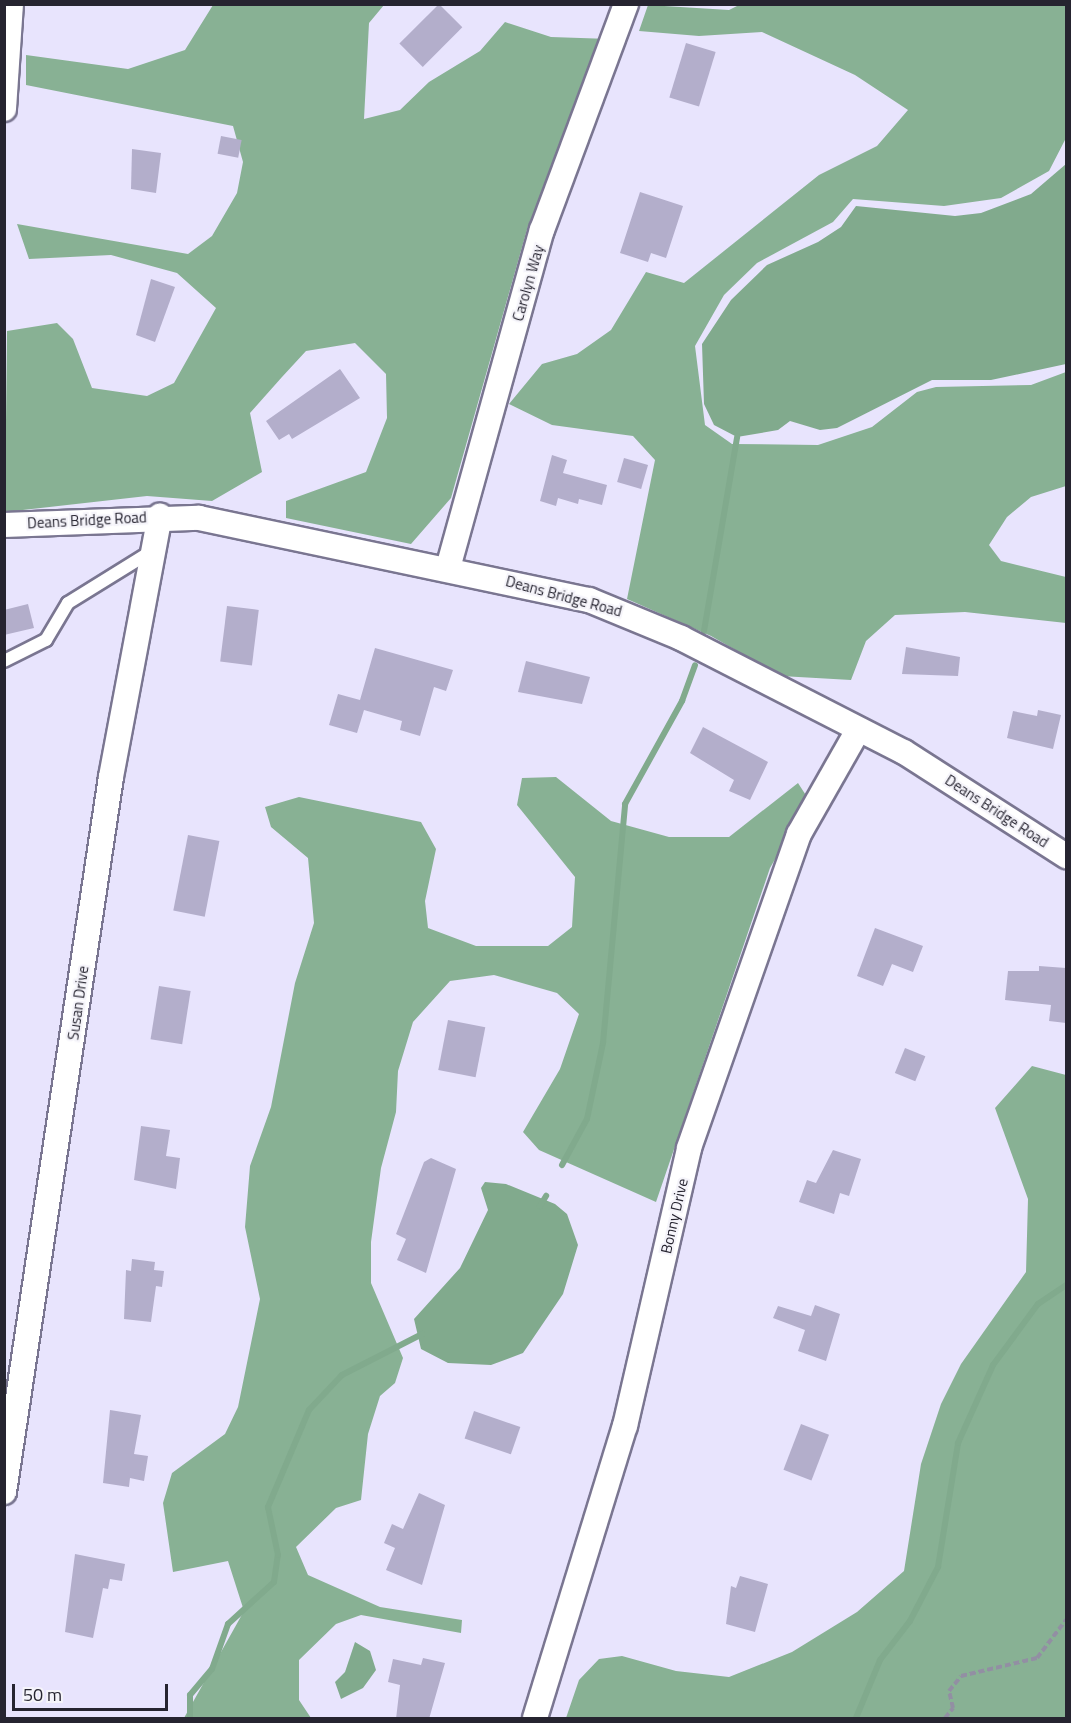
<!DOCTYPE html>
<style>
body{margin:0}
#map{position:relative;width:1071px;height:1723px;overflow:hidden;background:#e8e4fd;font-family:"Titillium Web",sans-serif}
div>[style]{position:absolute}
[style*='--x']{left:calc(var(--x)*1px);top:calc(var(--y)*1px);width:calc(var(--w)*1px);rotate:calc(var(--a)*1deg)}
.forest>*{inset:0;background:#88b194}
.water>*{inset:0;background:#81aa8d}
.stream>*{height:6px;margin:-3px;padding:0 3px;transform-origin:3px;border-radius:3px;background:#81aa8d}
.building>*{inset:0;background:#b3aecb;transform-origin:0 0}
.path>*{height:4px;margin-top:-2px;transform-origin:0;background:repeating-linear-gradient(90deg,#928fa3 0 6px,transparent 0 9px)}
.roads{filter:drop-shadow(2px 0 #7a7691) drop-shadow(-2px 0 #7a7691) drop-shadow(0 2px #7a7691) drop-shadow(0 -2px #7a7691)}
.lane>*{height:12px;margin:-6px;padding:0 6px;transform-origin:6px;border-radius:6px;background:#fff}
.street>*{height:24px;margin:-12px;padding:0 12px;transform-origin:12px;border-radius:12px;background:#fff}
span{translate:-50% -50%;white-space:nowrap;text-align:center;line-height:1.15;-webkit-text-stroke:4.5px #f5f4fa;paint-order:stroke}
.street-label{font-size:15px;color:#262430}
.frame{position:absolute;inset:0;border:6px solid #262430;pointer-events:none}
.scale{position:absolute;left:12px;top:1684px;width:156px;height:27px;box-sizing:border-box;border:3px solid #262430;border-top:0;padding-left:8px;font-size:18px;line-height:21px;white-space:nowrap;color:#262430;-webkit-text-stroke:4px #f5f4fa;paint-order:stroke}
</style>
<div id="map">
<div class="forest">
<i style="clip-path:polygon(741px 4px,1066px 5px,1066px 138px,1049px 171px,1001px 198px,944px 206px,853px 199px,833px 222px,757px 263px,724px 295px,695px 346px,705px 425px,732px 444px,818px 445px,872px 427px,917px 392px,936px 387px,1031px 385px,1066px 372px,1066px 486px,1031px 497px,1007px 517px,989px 545px,1001px 561px,1066px 577px,1066px 623px,965px 612px,895px 615px,866px 641px,851px 680px,781px 676px,711px 636px,627px 599px,655px 460px,633px 436px,552px 425px,509px 404px,542px 364px,577px 354px,611px 330px,646px 272px,684px 283px,819px 175px,877px 146px,908px 110px,855px 75px,762px 32px,699px 36px,639px 31px,648px 5px,729px 10px)"></i>
<i style="clip-path:polygon(213px 5px,384px 5px,369px 23px,364px 119px,400px 110px,429px 82px,480px 51px,505px 22px,551px 37px,610px 39px,528px 226px,451px 498px,411px 544px,286px 518px,286px 501px,366px 472px,387px 418px,386px 374px,355px 343px,306px 351px,282px 377px,250px 413px,262px 472px,212px 501px,147px 496px,5px 512px,7px 331px,57px 323px,73px 339px,92px 388px,147px 396px,174px 383px,216px 308px,177px 273px,111px 255px,29px 259px,17px 224px,188px 254px,212px 236px,237px 193px,243px 162px,233px 126px,26px 85px,26px 55px,128px 69px,185px 50px)"></i>
<i style="clip-path:polygon(556px 777px,611px 821px,669px 837px,729px 837px,798px 783px,809px 800px,770px 868px,656px 1202px,539px 1150px,523px 1132px,560px 1069px,579px 1014px,557px 993px,494px 975px,450px 981px,413px 1022px,398px 1071px,396px 1112px,381px 1168px,371px 1242px,371px 1283px,403px 1358px,395px 1383px,380px 1396px,368px 1434px,361px 1500px,336px 1508px,296px 1547px,308px 1575px,380px 1607px,462px 1620px,461px 1633px,361px 1615px,336px 1624px,299px 1660px,299px 1700px,311px 1718px,184px 1718px,244px 1611px,228px 1561px,173px 1572px,163px 1503px,172px 1473px,225px 1434px,238px 1407px,260px 1299px,245px 1227px,250px 1166px,271px 1107px,295px 983px,314px 923px,308px 858px,271px 827px,265px 807px,299px 797px,421px 822px,436px 849px,425px 901px,428px 928px,476px 946px,548px 946px,572px 927px,575px 877px,517px 805px,522px 778px)"></i>
<i style="clip-path:polygon(1032px 1066px,1066px 1075px,1066px 1718px,566px 1718px,579px 1680px,599px 1659px,622px 1656px,676px 1671px,729px 1677px,792px 1652px,857px 1612px,904px 1571px,921px 1464px,941px 1404px,961px 1364px,1026px 1272px,1028px 1199px,995px 1108px)"></i>
</div>
<div class="water">
<i style="clip-path:polygon(1066px 164px,1066px 364px,991px 380px,932px 380px,837px 428px,820px 430px,790px 421px,778px 430px,737px 437px,714px 425px,704px 404px,702px 344px,731px 300px,767px 265px,818px 242px,841px 227px,856px 206px,955px 216px,981px 213px,1031px 194px)"></i>
<i style="clip-path:polygon(485px 1182px,506px 1184px,555px 1204px,567px 1214px,578px 1245px,563px 1294px,523px 1353px,491px 1365px,448px 1363px,421px 1349px,414px 1319px,460px 1268px,488px 1210px,481px 1188px)"></i>
<i style="clip-path:polygon(355px 1642px,370px 1651px,376px 1670px,363px 1688px,341px 1699px,335px 1682px,345px 1672px)"></i>
</div>
<div class="stream">
<i style="--x:704;--y:631;--w:197;--a:-80.3"></i>
<i style="--x:562;--y:1165;--w:52;--a:-61.5"></i>
<i style="--x:587;--y:1119;--w:78;--a:-78.1"></i>
<i style="--x:603;--y:1043;--w:240;--a:-84.7"></i>
<i style="--x:625;--y:804;--w:118;--a:-61"></i>
<i style="--x:682;--y:701;--w:38;--a:-70"></i>
<i style="--x:540;--y:1206;--w:12;--a:-59"></i>
<i style="--x:190;--y:1718;--w:23;--a:-90"></i>
<i style="--x:190;--y:1695;--w:34;--a:-50"></i>
<i style="--x:212;--y:1669;--w:48;--a:-70.4"></i>
<i style="--x:228;--y:1624;--w:62;--a:-42.4"></i>
<i style="--x:274;--y:1582;--w:27;--a:-82"></i>
<i style="--x:278;--y:1555;--w:49;--a:-101.8"></i>
<i style="--x:268;--y:1507;--w:105;--a:-67.1"></i>
<i style="--x:309;--y:1410;--w:48;--a:-46.7"></i>
<i style="--x:342;--y:1375;--w:90;--a:-27.1"></i>
<i style="--x:856;--y:1718;--w:63;--a:-67.5"></i>
<i style="--x:880;--y:1660;--w:49;--a:-52.4"></i>
<i style="--x:910;--y:1621;--w:61;--a:-62.6"></i>
<i style="--x:938;--y:1567;--w:126;--a:-80.8"></i>
<i style="--x:958;--y:1443;--w:85;--a:-65.8"></i>
<i style="--x:993;--y:1365;--w:76;--a:-53.6"></i>
<i style="--x:1038;--y:1304;--w:34;--a:-34"></i>
</div>
<div class="building">
<i style="left:439px;top:4px;width:33px;height:56px;rotate:45deg"></i>
<i style="left:686px;top:43px;width:31px;height:57px;rotate:17deg"></i>
<i style="left:221px;top:136px;width:21px;height:18px;rotate:11deg"></i>
<i style="clip-path:polygon(132px 149px,161px 153px,156px 193px,131px 189px)"></i>
<i style="clip-path:polygon(640px 192px,683px 206px,666px 258px,651px 253px,648px 262px,620px 253px)"></i>
<i style="clip-path:polygon(151px 279px,175px 287px,155px 342px,136px 335px)"></i>
<i style="clip-path:polygon(340px 369px,360px 398px,292px 439px,289px 434px,279px 440px,266px 421px)"></i>
<i style="clip-path:polygon(552px 455px,567px 460px,563px 473px,607px 485px,602px 505px,579px 499px,578px 504px,558px 498px,556px 506px,540px 501px)"></i>
<i style="left:624px;top:458px;width:25px;height:25px;rotate:16deg"></i>
<i style="clip-path:polygon(28px 604px,34px 628px,4px 635px,4px 610px)"></i>
<i style="left:227px;top:606px;width:32px;height:56px;rotate:7deg"></i>
<i style="clip-path:polygon(906px 647px,960px 657px,958px 676px,902px 674px)"></i>
<i style="clip-path:polygon(375px 648px,453px 670px,446px 691px,434px 687px,420px 736px,400px 730px,402px 721px,364px 710px,357px 733px,329px 725px,338px 694px,360px 700px)"></i>
<i style="clip-path:polygon(526px 661px,590px 677px,582px 704px,518px 692px)"></i>
<i style="clip-path:polygon(1038px 710px,1061px 715px,1053px 749px,1007px 738px,1013px 711px,1037px 716px)"></i>
<i style="clip-path:polygon(703px 727px,768px 762px,750px 800px,729px 791px,734px 780px,690px 753px)"></i>
<i style="left:188px;top:835px;width:32px;height:77px;rotate:11deg"></i>
<i style="clip-path:polygon(875px 928px,923px 946px,913px 972px,892px 964px,883px 986px,857px 976px)"></i>
<i style="clip-path:polygon(1039px 966px,1066px 968px,1066px 1023px,1049px 1021px,1051px 1005px,1005px 1000px,1008px 971px,1039px 971px)"></i>
<i style="left:159px;top:986px;width:32px;height:54px;rotate:9deg"></i>
<i style="left:448px;top:1020px;width:38px;height:51px;rotate:11deg"></i>
<i style="left:905px;top:1048px;width:22px;height:27px;rotate:22deg"></i>
<i style="clip-path:polygon(141px 1126px,170px 1130px,166px 1156px,180px 1158px,176px 1189px,134px 1180px)"></i>
<i style="clip-path:polygon(833px 1150px,861px 1159px,849px 1196px,840px 1193px,834px 1214px,799px 1202px,807px 1180px,816px 1183px)"></i>
<i style="clip-path:polygon(431px 1158px,456px 1169px,426px 1273px,397px 1260px,406px 1239px,396px 1234px,424px 1162px)"></i>
<i style="clip-path:polygon(132px 1259px,155px 1262px,154px 1270px,164px 1271px,162px 1287px,156px 1286px,151px 1322px,124px 1319px,126px 1270px,131px 1271px)"></i>
<i style="clip-path:polygon(815px 1305px,840px 1314px,826px 1361px,798px 1351px,805px 1330px,773px 1318px,778px 1306px,811px 1316px)"></i>
<i style="clip-path:polygon(110px 1410px,141px 1415px,134px 1454px,148px 1456px,144px 1481px,130px 1478px,129px 1487px,103px 1483px)"></i>
<i style="left:474px;top:1411px;width:49px;height:29px;rotate:19deg"></i>
<i style="left:801px;top:1424px;width:30px;height:49px;rotate:21deg"></i>
<i style="clip-path:polygon(419px 1493px,445px 1505px,422px 1585px,386px 1570px,395px 1548px,384px 1543px,392px 1524px,403px 1529px)"></i>
<i style="clip-path:polygon(75px 1554px,125px 1564px,122px 1581px,110px 1579px,108px 1589px,103px 1588px,93px 1638px,65px 1632px)"></i>
<i style="clip-path:polygon(740px 1576px,768px 1584px,755px 1632px,726px 1624px,731px 1586px,736px 1588px)"></i>
<i style="clip-path:polygon(423px 1658px,445px 1663px,429px 1719px,396px 1719px,400px 1685px,388px 1682px,393px 1659px,421px 1665px)"></i>
</div>
<div class="path">
<i style="--x:945;--y:1718;--w:13;--a:-51"></i>
<i style="--x:953;--y:1708;--w:17;--a:-103"></i>
<i style="--x:949;--y:1691;--w:19;--a:-51"></i>
<i style="--x:961;--y:1676;--w:78;--a:-13.3"></i>
<i style="--x:1037;--y:1658;--w:48;--a:-52.7"></i>
</div>
<div class="roads">
<div class="lane">
<i style="--x:4;--y:661;--w:47;--a:-26.6"></i>
<i style="--x:46;--y:640;--w:43;--a:-59.3"></i>
<i style="--x:68;--y:603;--w:99;--a:-31.8"></i>
</div>
<div class="street">
<i style="--x:4;--y:109;--w:105;--a:-86.2"></i>
<i style="--x:4;--y:525;--w:195;--a:-2.1"></i>
<i style="--x:199;--y:518;--w:399;--a:11.9"></i>
<i style="--x:589;--y:600;--w:100;--a:22.4"></i>
<i style="--x:681;--y:638;--w:250;--a:27.1"></i>
<i style="--x:904;--y:752;--w:193;--a:32.7"></i>
<i style="--x:448;--y:568;--w:351;--a:-74.5"></i>
<i style="--x:542;--y:230;--w:241;--a:-69.6"></i>
<i style="--x:4;--y:1492;--w:723;--a:-81.49"></i>
<i style="--x:111;--y:777;--w:266;--a:-79.4"></i>
<i style="--x:535;--y:1718;--w:306;--a:-72.9"></i>
<i style="--x:625;--y:1426;--w:285;--a:-77"></i>
<i style="--x:689;--y:1148;--w:333;--a:-70.7"></i>
<i style="--x:799;--y:834;--w:120;--a:-60.4"></i>
</div>
</div>
<div class="street-label">
<span style="left:528px;top:283px;rotate:-74deg">Carolyn Way</span>
<span style="left:87px;top:520px;rotate:-3deg">Deans Bridge Road</span>
<span style="left:564px;top:596px;rotate:15deg">Deans Bridge Road</span>
<span style="left:997px;top:811px;rotate:33deg">Deans Bridge Road</span>
<span style="left:78px;top:1003px;rotate:-82deg">Susan Drive</span>
<span style="left:674px;top:1216px;rotate:-77deg">Bonny Drive</span>
</div>
<div class="frame"></div>
<div class="scale">50 m</div>
</div>
